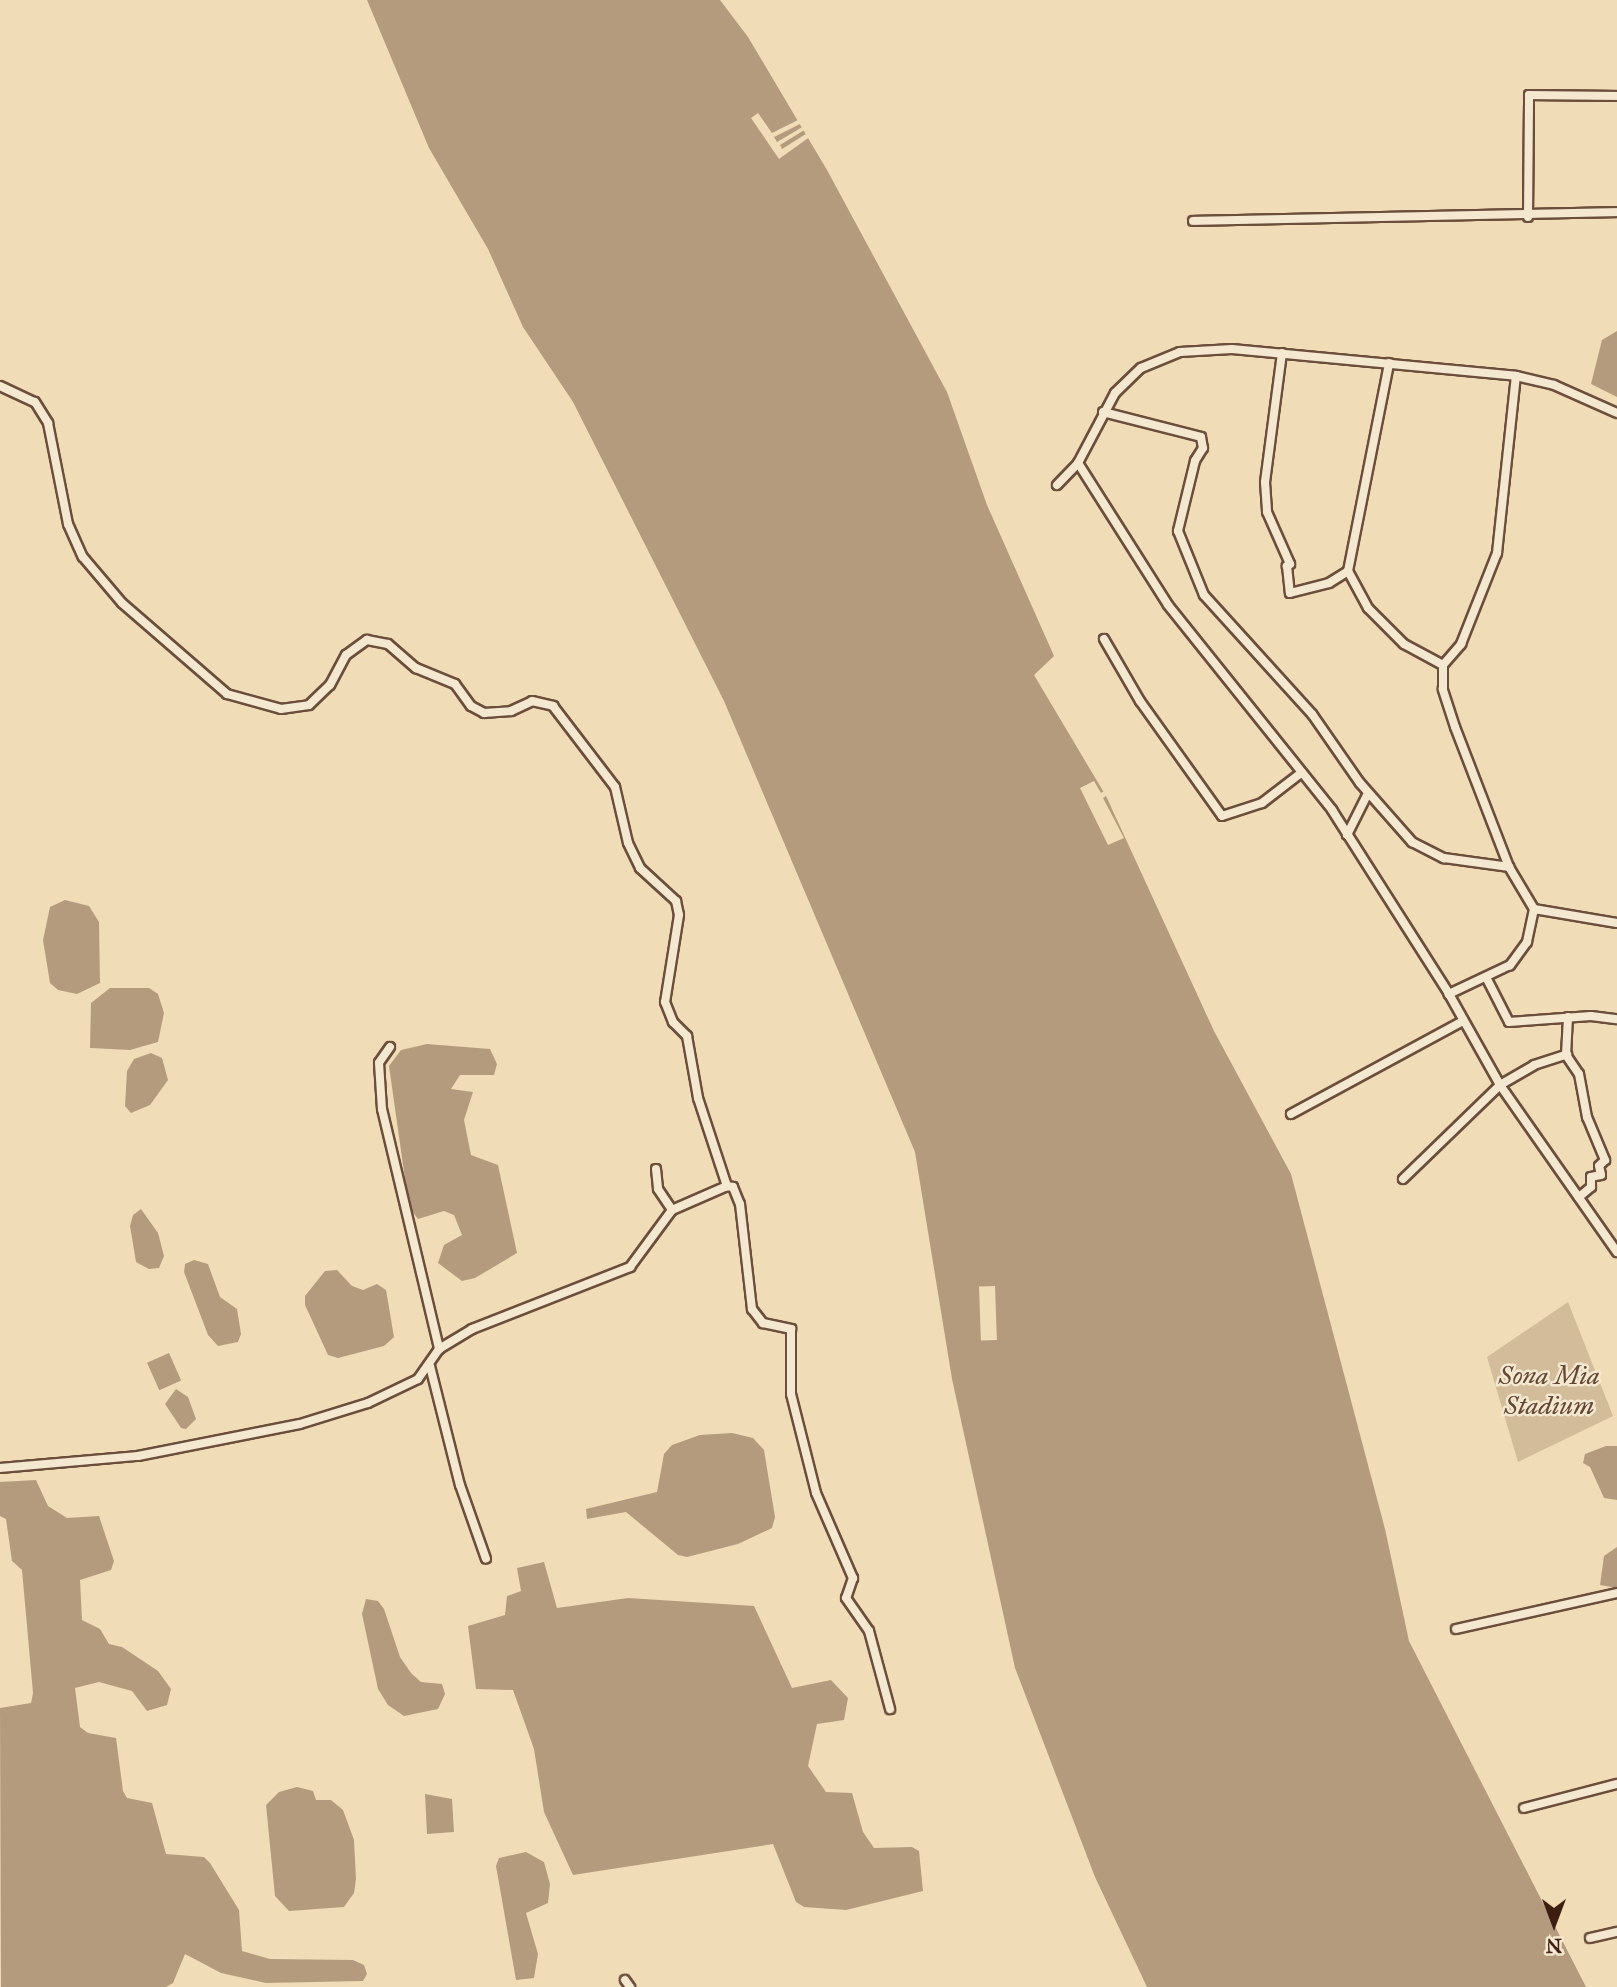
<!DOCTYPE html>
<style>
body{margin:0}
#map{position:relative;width:1617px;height:1987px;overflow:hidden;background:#f0dcb6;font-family:"IM FELL Great Primer",serif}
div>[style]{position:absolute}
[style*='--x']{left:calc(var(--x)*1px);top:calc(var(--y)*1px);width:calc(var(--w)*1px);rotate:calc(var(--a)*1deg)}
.green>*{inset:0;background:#d2bc9a}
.water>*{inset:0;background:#b49b7e;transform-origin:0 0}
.pier>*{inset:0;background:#f0dcb6;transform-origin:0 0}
.roads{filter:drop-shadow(2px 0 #6b4e3b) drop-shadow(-2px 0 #6b4e3b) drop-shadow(0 2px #6b4e3b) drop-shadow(0 -2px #6b4e3b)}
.street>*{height:8px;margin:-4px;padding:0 4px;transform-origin:4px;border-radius:4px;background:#f5e8d0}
span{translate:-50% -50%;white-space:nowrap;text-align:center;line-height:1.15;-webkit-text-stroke:5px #f5e8d0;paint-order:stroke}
.park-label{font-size:26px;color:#644634;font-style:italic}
.north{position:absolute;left:1519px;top:1889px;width:70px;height:70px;-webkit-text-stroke:5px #f5e8d0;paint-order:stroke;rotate:180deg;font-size:19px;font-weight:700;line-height:28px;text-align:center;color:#3f1e12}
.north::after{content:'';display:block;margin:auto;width:24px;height:32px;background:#3f1e12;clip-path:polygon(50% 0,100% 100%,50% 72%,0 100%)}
</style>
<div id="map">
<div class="green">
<i style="clip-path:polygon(1568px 1302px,1613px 1416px,1518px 1462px,1487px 1357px)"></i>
</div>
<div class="water">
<i style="clip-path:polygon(367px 0,720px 0,748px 37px,827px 170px,947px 392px,987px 505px,1054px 656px,1034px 675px,1106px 796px,1214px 1031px,1291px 1174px,1385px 1529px,1409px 1641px,1586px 1987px,1147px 1987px,1095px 1877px,1015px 1668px,952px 1379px,915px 1152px,724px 701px,573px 402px,523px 327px,488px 249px,429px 148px)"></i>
<i style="clip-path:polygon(1617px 331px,1617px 397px,1591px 384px,1602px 340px)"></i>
<i style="clip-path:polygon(65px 900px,89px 906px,99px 922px,100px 983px,77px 994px,58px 990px,50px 983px,43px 940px,50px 907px)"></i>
<i style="clip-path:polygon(110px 988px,149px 988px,158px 994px,164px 1013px,158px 1042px,130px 1050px,90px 1048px,91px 1003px)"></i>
<i style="clip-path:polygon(427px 1044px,490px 1049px,497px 1064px,494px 1075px,460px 1075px,451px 1089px,473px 1092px,464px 1120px,471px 1155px,498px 1165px,517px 1253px,475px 1278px,462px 1281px,438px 1263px,444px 1245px,462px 1235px,454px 1215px,444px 1211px,418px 1219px,409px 1207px,389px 1066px,401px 1050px)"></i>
<i style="clip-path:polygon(151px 1053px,162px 1058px,168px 1080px,150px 1105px,131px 1113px,125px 1106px,127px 1071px,134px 1059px)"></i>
<i style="clip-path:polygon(141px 1209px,158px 1233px,164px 1256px,159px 1268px,149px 1269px,136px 1262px,130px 1226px,133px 1215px)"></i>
<i style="clip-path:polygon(194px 1260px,208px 1264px,220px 1297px,237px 1309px,241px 1334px,238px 1342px,218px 1346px,208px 1335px,184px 1272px,185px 1264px)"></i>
<i style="clip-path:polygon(337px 1270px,352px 1286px,363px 1290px,377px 1284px,386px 1290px,394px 1337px,384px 1346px,338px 1358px,328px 1355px,305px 1305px,305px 1296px,325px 1271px)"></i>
<i style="left:169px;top:1353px;width:30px;height:24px;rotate:66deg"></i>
<i style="clip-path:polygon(176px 1389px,188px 1397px,196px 1419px,186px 1429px,181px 1428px,165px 1404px)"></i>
<i style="clip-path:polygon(732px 1433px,753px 1438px,764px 1450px,775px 1517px,772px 1528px,738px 1544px,687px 1557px,678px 1555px,626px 1512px,587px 1519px,586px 1509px,657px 1492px,664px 1454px,672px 1445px,700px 1435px)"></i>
<i style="clip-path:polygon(1606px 1446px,1617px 1446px,1617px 1500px,1604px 1498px,1590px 1467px,1583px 1463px,1585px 1454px)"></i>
<i style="clip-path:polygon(36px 1480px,48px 1506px,67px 1518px,99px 1516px,114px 1561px,111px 1570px,80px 1580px,82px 1620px,100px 1629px,109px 1644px,122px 1647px,158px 1671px,171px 1689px,167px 1705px,147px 1711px,132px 1691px,99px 1682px,75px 1688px,80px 1727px,88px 1733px,116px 1738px,123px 1791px,127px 1798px,152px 1803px,166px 1854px,204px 1857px,210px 1863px,239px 1910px,242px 1951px,270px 1959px,353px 1960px,364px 1965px,367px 1974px,363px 1981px,266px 1983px,221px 1973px,185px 1954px,173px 1983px,166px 1987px,1px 1987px,0 1708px,31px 1703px,33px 1693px,22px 1570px,12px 1561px,6px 1519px,0 1516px,0 1482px)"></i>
<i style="clip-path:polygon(1617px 1547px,1617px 1588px,1600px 1585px,1604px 1556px)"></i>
<i style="clip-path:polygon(544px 1562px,557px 1608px,628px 1598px,754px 1606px,792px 1688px,831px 1680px,848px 1698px,844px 1720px,817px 1724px,808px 1766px,826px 1792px,852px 1793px,863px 1832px,874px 1848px,912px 1847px,919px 1851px,923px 1891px,846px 1910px,804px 1907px,796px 1902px,773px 1844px,573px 1875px,544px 1812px,534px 1749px,513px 1690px,476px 1689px,468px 1626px,505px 1615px,507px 1596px,521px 1591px,517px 1568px)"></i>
<i style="clip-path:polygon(366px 1599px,378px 1601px,384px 1609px,400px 1657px,411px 1673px,421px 1682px,442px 1684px,445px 1694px,438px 1709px,404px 1716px,388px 1705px,378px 1689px,362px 1614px)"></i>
<i style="clip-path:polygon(297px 1787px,313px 1791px,316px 1800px,331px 1800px,343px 1810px,354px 1840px,356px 1879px,354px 1893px,344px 1907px,289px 1911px,275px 1896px,266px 1805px,279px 1792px)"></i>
<i style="clip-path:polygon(425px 1794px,452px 1799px,454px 1832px,427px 1834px)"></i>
<i style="clip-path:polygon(526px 1852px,544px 1862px,550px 1884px,548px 1903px,526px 1913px,538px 1954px,534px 1978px,516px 1980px,496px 1866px,499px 1858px)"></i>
</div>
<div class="pier">
<i style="clip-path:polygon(758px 113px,772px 133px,800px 119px,802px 123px,774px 137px,777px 142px,804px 126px,806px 129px,780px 145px,782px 149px,809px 132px,811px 136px,779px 159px,751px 118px)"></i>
<i style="clip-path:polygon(1094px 781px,1101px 793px,1106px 790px,1109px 794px,1103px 798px,1124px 838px,1108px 845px,1080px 788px)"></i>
<i style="left:995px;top:1286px;width:54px;height:16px;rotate:88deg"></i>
</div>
<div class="roads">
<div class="street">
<i style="--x:1528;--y:217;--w:122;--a:-89.5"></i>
<i style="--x:1529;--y:95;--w:88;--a:0.7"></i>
<i style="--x:1193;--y:221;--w:424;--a:-1.2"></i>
<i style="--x:1282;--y:353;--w:130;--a:97.5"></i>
<i style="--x:1265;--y:482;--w:30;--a:86"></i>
<i style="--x:1267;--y:512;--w:57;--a:66.1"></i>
<i style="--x:1290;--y:564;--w:4;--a:146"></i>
<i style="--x:1287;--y:566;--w:27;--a:84"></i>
<i style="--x:1290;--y:593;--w:40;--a:-14.4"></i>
<i style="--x:1329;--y:583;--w:22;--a:-32"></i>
<i style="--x:1348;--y:571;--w:42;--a:61.6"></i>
<i style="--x:1368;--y:608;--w:51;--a:45"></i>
<i style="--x:1404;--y:644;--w:44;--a:28.3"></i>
<i style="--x:0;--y:386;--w:38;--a:25"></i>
<i style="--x:35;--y:402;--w:25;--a:58"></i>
<i style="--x:48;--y:423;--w:103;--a:78.8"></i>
<i style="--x:68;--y:524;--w:36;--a:66"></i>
<i style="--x:83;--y:557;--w:60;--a:49.7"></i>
<i style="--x:122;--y:603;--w:139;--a:40.9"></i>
<i style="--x:227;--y:694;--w:56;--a:15.5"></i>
<i style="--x:281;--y:709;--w:28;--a:-8"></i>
<i style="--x:309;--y:705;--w:29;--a:-44"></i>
<i style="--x:330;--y:685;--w:34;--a:-62"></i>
<i style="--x:346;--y:655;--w:26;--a:-36"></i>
<i style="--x:367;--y:640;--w:21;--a:11"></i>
<i style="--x:388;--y:644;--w:37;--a:41"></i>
<i style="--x:416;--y:668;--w:42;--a:22.3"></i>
<i style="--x:455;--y:684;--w:27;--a:54"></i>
<i style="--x:471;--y:706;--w:15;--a:28"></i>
<i style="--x:484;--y:713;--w:27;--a:-4"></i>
<i style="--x:511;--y:711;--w:23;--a:-25"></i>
<i style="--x:532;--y:701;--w:22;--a:13"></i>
<i style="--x:553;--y:706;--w:102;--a:52.6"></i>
<i style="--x:615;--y:787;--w:57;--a:76.9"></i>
<i style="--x:628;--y:843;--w:28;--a:64"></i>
<i style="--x:640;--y:868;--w:49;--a:42.5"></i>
<i style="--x:676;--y:901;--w:14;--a:78"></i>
<i style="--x:679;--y:915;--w:88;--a:99.1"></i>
<i style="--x:665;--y:1002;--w:22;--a:68"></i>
<i style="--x:673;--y:1022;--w:20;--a:45"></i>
<i style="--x:687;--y:1036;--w:63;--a:79.9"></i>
<i style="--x:698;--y:1098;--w:93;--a:71.8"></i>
<i style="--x:1103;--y:412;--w:101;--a:14.3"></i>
<i style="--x:1201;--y:437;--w:11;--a:80"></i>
<i style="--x:1203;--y:448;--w:15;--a:122"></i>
<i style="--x:1195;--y:461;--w:72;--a:103.7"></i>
<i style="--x:1178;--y:531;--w:69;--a:67.9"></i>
<i style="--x:1204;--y:595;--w:161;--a:47.8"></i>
<i style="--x:1312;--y:714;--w:84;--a:55.2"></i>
<i style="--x:1360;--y:783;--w:79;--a:48.6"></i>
<i style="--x:1412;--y:842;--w:36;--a:27"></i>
<i style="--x:1444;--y:858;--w:66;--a:7.9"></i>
<i style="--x:1509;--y:867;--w:49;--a:59.2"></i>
<i style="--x:1534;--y:909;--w:34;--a:102"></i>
<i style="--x:1527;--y:942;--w:29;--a:126"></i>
<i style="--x:1510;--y:965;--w:68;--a:154.6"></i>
<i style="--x:1078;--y:463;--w:168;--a:57.6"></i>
<i style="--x:1168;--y:605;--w:263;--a:51.3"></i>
<i style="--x:1332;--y:810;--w:218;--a:57.5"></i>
<i style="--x:1449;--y:994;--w:104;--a:60.7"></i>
<i style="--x:1500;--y:1085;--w:204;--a:55"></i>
<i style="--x:1057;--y:485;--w:30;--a:-46"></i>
<i style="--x:1078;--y:463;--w:79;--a:-62.1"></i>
<i style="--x:1115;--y:393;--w:36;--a:-44"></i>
<i style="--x:1141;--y:368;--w:42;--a:-22.3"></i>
<i style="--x:1180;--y:352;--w:52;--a:-3.3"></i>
<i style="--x:1232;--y:349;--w:285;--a:5.4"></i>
<i style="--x:1516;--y:376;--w:39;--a:13"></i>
<i style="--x:1554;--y:385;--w:69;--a:24"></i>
<i style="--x:1348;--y:571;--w:212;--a:-78.8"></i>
<i style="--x:1104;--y:639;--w:72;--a:59.9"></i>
<i style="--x:1140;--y:701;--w:141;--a:54.5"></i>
<i style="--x:1222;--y:816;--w:42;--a:-18"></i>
<i style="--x:1262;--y:803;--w:49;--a:-37.6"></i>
<i style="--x:1347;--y:835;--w:47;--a:-63.4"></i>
<i style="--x:1509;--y:867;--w:150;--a:-111.1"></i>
<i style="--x:1455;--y:727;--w:40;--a:-108"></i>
<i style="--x:1443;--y:689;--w:24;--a:-90"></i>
<i style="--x:1443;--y:665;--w:28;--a:-49"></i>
<i style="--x:1461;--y:644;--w:98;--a:-68.4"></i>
<i style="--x:1497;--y:553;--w:178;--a:-83.9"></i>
<i style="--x:1534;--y:909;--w:84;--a:9.6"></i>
<i style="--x:1487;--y:979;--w:48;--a:62.9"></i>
<i style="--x:1509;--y:1022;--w:82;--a:-4.2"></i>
<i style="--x:1591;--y:1016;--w:26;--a:7"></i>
<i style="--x:1568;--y:1017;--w:38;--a:93"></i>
<i style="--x:1566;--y:1055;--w:23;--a:56"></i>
<i style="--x:1579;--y:1074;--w:44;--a:79.5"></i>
<i style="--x:1587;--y:1117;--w:47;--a:67.3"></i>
<i style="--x:1605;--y:1160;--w:8;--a:135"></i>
<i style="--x:1599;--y:1166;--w:9;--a:77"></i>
<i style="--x:1601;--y:1175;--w:10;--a:169"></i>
<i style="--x:1591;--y:1177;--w:10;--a:90"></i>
<i style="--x:1591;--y:1187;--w:16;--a:140"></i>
<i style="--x:390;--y:1047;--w:19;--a:125"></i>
<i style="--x:379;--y:1063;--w:46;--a:86.3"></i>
<i style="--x:382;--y:1109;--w:247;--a:76.6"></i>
<i style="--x:1291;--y:1114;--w:196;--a:-28.4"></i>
<i style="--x:656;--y:1169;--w:20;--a:84"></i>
<i style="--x:658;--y:1189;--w:25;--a:56"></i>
<i style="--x:1403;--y:1179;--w:135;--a:-44.1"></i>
<i style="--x:1500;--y:1085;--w:39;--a:-30"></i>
<i style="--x:1534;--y:1065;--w:35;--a:-18"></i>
<i style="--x:430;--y:1366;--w:123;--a:75.9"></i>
<i style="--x:460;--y:1485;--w:78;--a:70.6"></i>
<i style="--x:0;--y:1468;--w:139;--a:-5"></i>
<i style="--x:138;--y:1456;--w:165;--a:-11.2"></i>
<i style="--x:300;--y:1424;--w:71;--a:-17.2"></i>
<i style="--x:368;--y:1403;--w:55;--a:-25.6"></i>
<i style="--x:418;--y:1379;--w:37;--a:-55"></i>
<i style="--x:439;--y:1349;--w:39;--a:-31"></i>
<i style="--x:472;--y:1329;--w:170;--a:-21.4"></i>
<i style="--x:630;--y:1267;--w:71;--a:-53.6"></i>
<i style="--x:672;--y:1210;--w:60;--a:-23.6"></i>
<i style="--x:727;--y:1186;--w:6;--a:9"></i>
<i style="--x:733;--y:1187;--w:18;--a:68"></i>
<i style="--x:740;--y:1204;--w:106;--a:83.5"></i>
<i style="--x:752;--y:1309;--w:18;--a:52"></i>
<i style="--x:763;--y:1323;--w:29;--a:12"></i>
<i style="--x:791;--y:1329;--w:65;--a:90"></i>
<i style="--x:791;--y:1394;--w:102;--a:75.8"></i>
<i style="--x:816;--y:1493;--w:93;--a:66.5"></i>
<i style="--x:853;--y:1578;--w:21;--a:109"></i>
<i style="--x:846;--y:1598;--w:40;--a:55.1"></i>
<i style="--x:869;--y:1631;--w:81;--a:74.9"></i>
<i style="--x:1456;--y:1629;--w:165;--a:-12.6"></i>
<i style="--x:1524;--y:1808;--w:96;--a:-14.5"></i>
<i style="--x:1590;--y:1938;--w:28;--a:-13"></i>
<i style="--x:625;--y:1980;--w:9;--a:54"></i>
</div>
</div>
<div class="park-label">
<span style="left:1549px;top:1391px">Sona Mia<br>Stadium</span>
</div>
<div class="north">N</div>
</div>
